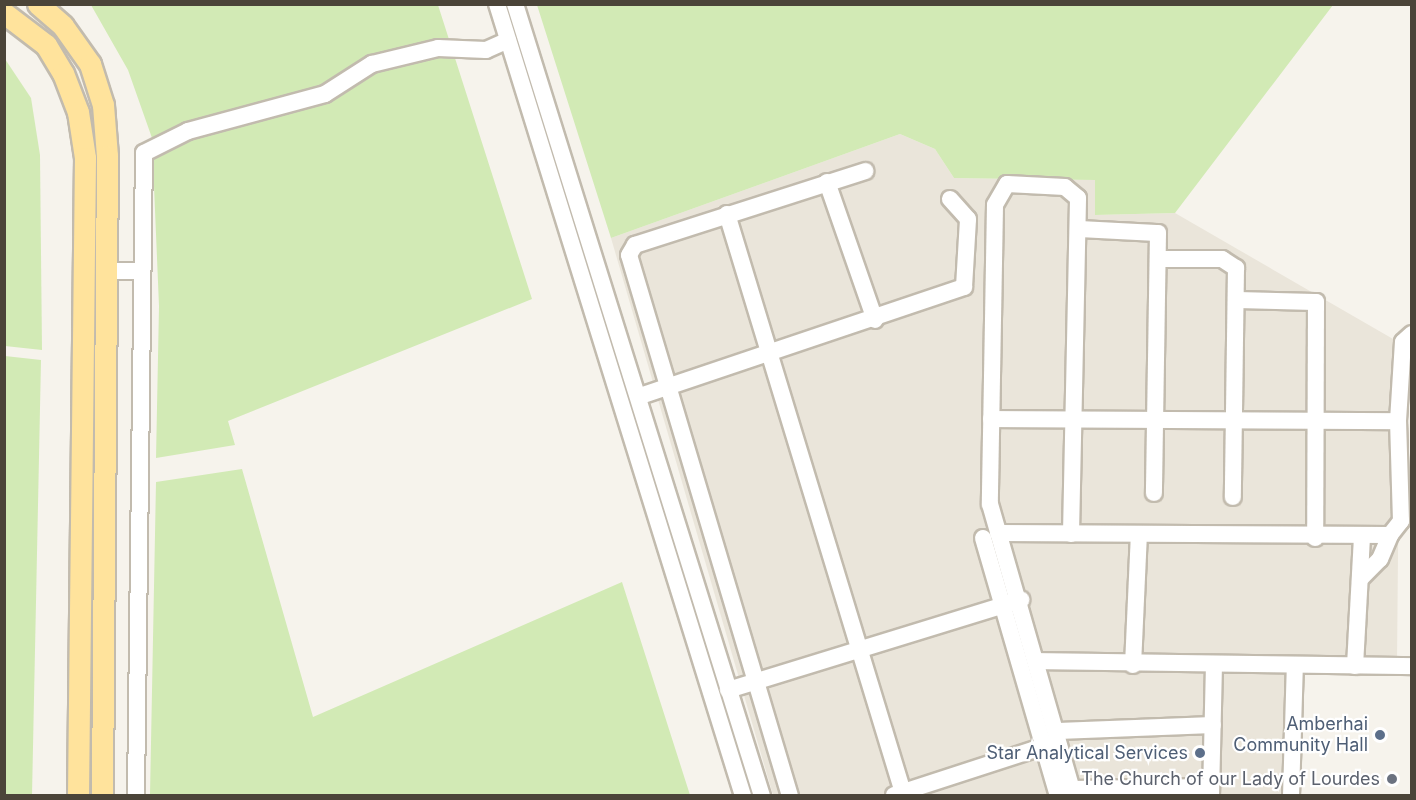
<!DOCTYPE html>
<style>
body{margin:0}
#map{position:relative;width:1416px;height:800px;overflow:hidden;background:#f6f3ec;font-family:Inter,sans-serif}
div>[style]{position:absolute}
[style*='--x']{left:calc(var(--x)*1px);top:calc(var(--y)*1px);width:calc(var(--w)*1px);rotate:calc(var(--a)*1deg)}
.residential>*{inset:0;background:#eae5da}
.green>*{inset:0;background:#d2eab5}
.roads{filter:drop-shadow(2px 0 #c2bbae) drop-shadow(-2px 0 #c2bbae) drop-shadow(0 2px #c2bbae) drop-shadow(0 -2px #c2bbae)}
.minor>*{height:16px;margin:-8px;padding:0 8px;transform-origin:8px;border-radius:8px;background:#fff}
.major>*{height:21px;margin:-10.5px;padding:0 10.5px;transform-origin:10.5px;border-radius:10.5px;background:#ffe39c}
.dots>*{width:16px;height:16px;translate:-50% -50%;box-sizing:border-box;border:3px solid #fff;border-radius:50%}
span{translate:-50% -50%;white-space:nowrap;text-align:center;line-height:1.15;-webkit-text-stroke:4.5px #fff;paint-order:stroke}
.service-label{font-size:18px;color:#4e5e75}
.right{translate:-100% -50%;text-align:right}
.worship-label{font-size:18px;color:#5b616d}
.frame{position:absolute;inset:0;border:6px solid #4b4439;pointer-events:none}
</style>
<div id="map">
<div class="residential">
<i style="clip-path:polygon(900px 134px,935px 149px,954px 178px,1095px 180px,1096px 215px,1175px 213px,1400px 343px,1397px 662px,1297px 661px,1297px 795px,773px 795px,611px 238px)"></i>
</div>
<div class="green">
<i style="clip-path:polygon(91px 5px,438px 5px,532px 299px,228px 421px,235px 445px,156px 458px,159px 306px,152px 138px,128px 70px)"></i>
<i style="clip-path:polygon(537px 5px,1333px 5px,1175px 213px,1095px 215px,1095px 180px,954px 178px,935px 149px,900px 134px,611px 238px)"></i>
<i style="clip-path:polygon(5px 59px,31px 98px,40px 155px,42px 350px,5px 346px)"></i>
<i style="clip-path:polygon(5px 356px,41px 360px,32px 795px,5px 795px)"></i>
<i style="clip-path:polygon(242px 469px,313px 717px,622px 582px,690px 795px,150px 795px,156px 482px)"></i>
</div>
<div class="roads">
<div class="minor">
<i style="--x:497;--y:4;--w:829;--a:72.74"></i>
<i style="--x:515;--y:4;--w:830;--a:72.68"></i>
<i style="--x:827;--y:182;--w:146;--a:70.8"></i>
<i style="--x:727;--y:214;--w:608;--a:73.08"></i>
<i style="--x:1078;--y:229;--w:80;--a:2.9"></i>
<i style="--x:1158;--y:233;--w:260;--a:90.9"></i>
<i style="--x:1158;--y:259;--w:64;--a:0"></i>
<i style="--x:1222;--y:259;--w:17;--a:33"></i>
<i style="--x:1236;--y:268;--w:229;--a:90.8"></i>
<i style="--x:106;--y:271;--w:36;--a:0"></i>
<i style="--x:1236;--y:300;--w:80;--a:1.4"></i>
<i style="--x:1316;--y:302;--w:236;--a:90.2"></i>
<i style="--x:640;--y:396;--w:342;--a:-18.6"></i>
<i style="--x:964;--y:287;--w:68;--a:-86.6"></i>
<i style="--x:968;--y:219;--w:27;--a:-132"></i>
<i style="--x:991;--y:419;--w:407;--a:0.3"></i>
<i style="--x:998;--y:533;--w:392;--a:0.3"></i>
<i style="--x:1390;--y:535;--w:18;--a:-52"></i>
<i style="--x:1401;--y:521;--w:100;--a:-91.7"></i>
<i style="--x:1398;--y:421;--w:79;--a:-86.4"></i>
<i style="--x:1403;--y:342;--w:12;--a:-42"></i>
<i style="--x:1071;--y:534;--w:336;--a:-88.8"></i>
<i style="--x:1078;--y:198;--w:17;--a:-140"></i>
<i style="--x:1065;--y:187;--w:58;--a:-177"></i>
<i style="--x:1007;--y:184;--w:24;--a:120"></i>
<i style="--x:995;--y:205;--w:299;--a:91"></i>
<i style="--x:990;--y:504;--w:304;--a:74"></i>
<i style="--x:983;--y:538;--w:269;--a:73.8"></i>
<i style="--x:1360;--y:579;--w:28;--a:-45"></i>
<i style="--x:1380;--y:559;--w:26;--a:-67"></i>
<i style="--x:1039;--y:661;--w:373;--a:0.8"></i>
<i style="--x:1133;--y:665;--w:130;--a:-87.4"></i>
<i style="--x:1355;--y:666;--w:128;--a:-86.9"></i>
<i style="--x:728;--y:690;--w:307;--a:-17.1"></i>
<i style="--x:1058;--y:731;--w:155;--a:-2.2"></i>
<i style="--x:1072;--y:789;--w:139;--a:-0.8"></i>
<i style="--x:894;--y:795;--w:159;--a:-18"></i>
<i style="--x:136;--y:796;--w:643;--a:-89.29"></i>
<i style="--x:144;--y:153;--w:49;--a:-26.6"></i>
<i style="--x:188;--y:131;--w:142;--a:-15.1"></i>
<i style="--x:325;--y:94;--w:56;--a:-32.6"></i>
<i style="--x:372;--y:64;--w:68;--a:-13.6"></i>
<i style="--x:438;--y:48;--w:48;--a:2.4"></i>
<i style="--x:486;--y:50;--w:24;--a:-24"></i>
<i style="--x:790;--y:796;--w:564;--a:-106.57"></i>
<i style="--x:629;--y:255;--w:12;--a:-59"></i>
<i style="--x:635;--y:245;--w:242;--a:-17.8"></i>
<i style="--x:1211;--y:796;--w:131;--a:-88.7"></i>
<i style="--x:1291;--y:796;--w:131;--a:-88.3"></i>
</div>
<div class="major">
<i style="--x:38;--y:4;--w:33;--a:41"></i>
<i style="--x:63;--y:26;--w:47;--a:54.6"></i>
<i style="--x:90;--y:64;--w:43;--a:72.4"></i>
<i style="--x:103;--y:105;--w:51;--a:85.5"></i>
<i style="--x:107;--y:156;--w:640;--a:90.45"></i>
<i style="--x:4;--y:13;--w:53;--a:37.3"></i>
<i style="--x:46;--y:45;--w:33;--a:59"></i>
<i style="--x:63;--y:73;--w:42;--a:69"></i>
<i style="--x:78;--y:112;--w:47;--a:81.3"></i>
<i style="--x:85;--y:158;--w:638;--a:90.63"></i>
</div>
</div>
<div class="dots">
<i style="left:1380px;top:735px;background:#5c6f8a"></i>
<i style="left:1200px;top:753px;background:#5c6f8a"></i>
<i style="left:1392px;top:779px;background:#6b7280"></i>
</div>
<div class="service-label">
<span class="right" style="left:1368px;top:735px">Amberhai<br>Community Hall</span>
<span class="right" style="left:1188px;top:753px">Star Analytical Services</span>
</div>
<div class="worship-label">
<span class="right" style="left:1380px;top:779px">The Church of our Lady of Lourdes</span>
</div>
<div class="frame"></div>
</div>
